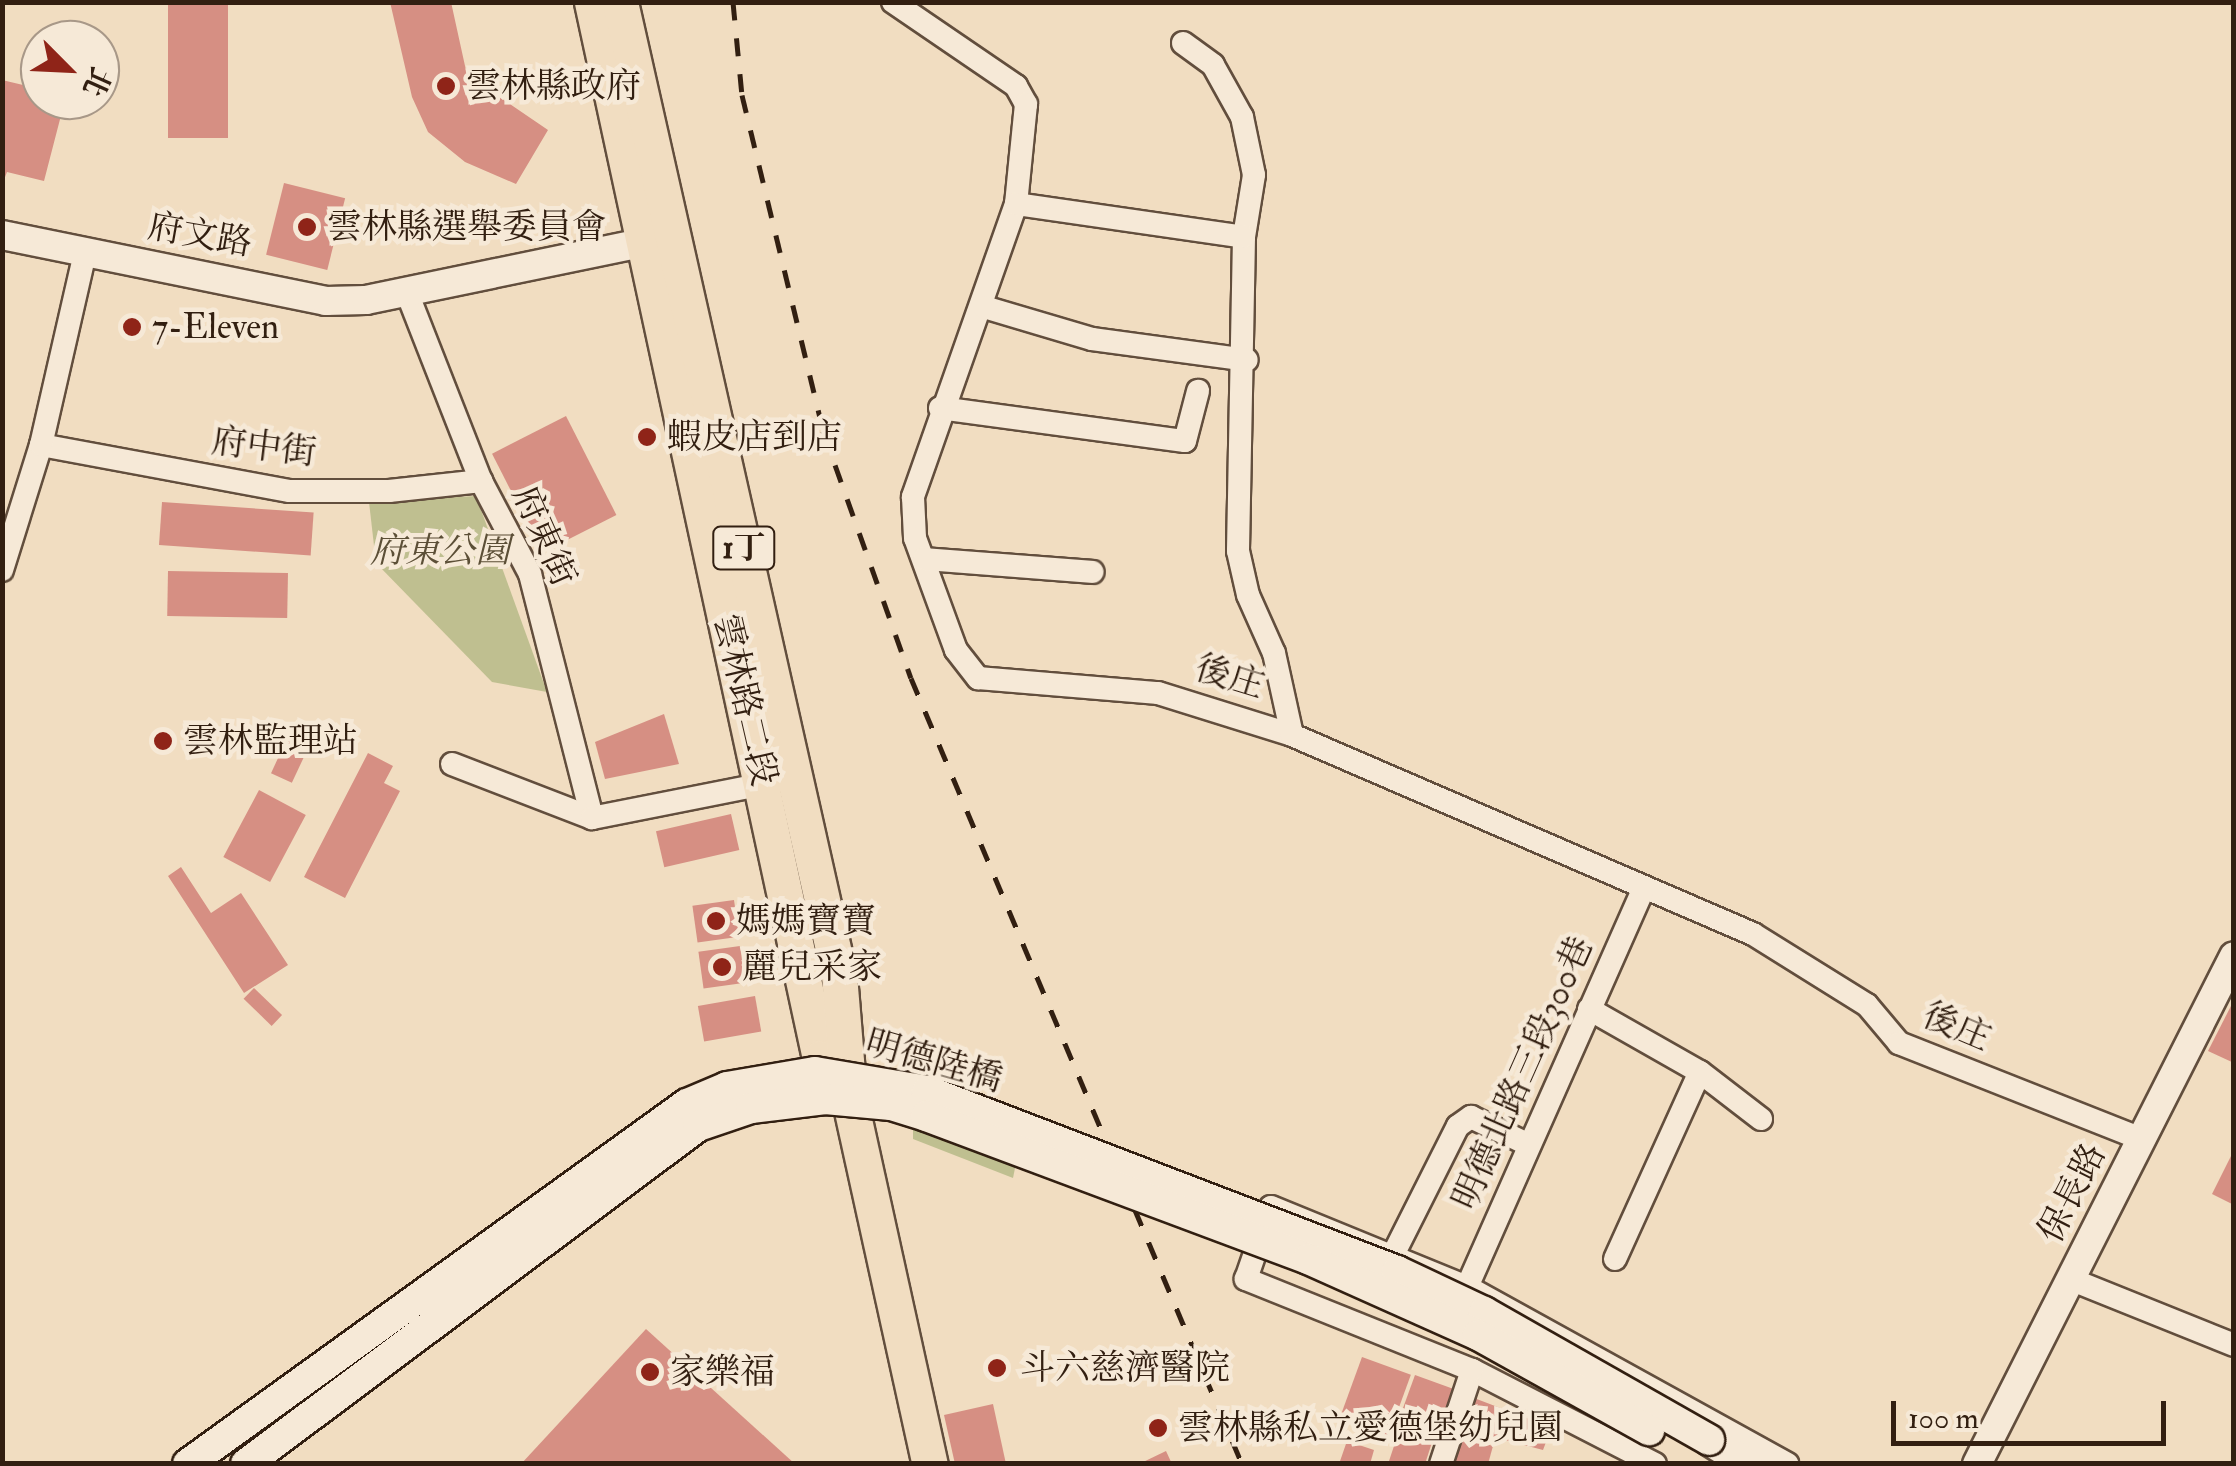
<!DOCTYPE html>
<meta charset="utf-8">
<style>
body{margin:0}
#map{position:relative;width:2236px;height:1466px;overflow:hidden;background:#f1ddc1;font-family:"IM FELL Double Pica","Noto Serif TC",serif}
div>[style]{position:absolute}
[style*='--x']{left:calc(var(--x)*1px);top:calc(var(--y)*1px);width:calc(var(--w)*1px);rotate:calc(var(--a)*1deg)}
.green>*{inset:0;background:#bfbf90}
.building>*{inset:0;background:#d68f83;transform-origin:0 0}
.roads{filter:drop-shadow(2px 0 #624e3d) drop-shadow(-2px 0 #624e3d) drop-shadow(0 2px #624e3d) drop-shadow(0 -2px #624e3d)}
.minor>*{height:22px;margin:-11px;padding:0 11px;transform-origin:11px;border-radius:11px;background:#f6e9d7}
.tertiary>*{height:28px;margin:-14px;padding:0 14px;transform-origin:14px;border-radius:14px;background:#f6e9d7}
.secondary>*{height:30px;margin:-15px;padding:0 15px;transform-origin:15px;border-radius:15px;background:#f6e9d7}
.primary>*{height:35px;margin:-17.5px;padding:0 17.5px;transform-origin:17.5px;border-radius:17.5px;background:#f1ddc1}
.rail>*{height:5px;margin-top:-2.5px;transform-origin:0;background:repeating-linear-gradient(90deg,#321f11 0 18px,transparent 0 36px)}
.bridges{filter:drop-shadow(2px 0 #321f11) drop-shadow(-2px 0 #321f11) drop-shadow(0 2px #321f11) drop-shadow(0 -2px #321f11)}
.secondary-bridge>*{height:30px;margin:-15px;padding:0 15px;transform-origin:15px;border-radius:15px;background:#f6e9d7}
.dots>*{width:28px;height:28px;translate:-50% -50%;box-sizing:border-box;border:5px solid #f6e9d7;border-radius:50%}
span{translate:-50% -50%;white-space:nowrap;text-align:center;line-height:1.15;-webkit-text-stroke:9px #f6e9d7;paint-order:stroke}
.shield-label span{padding:2px 8px;background:#f6e9d7;border:2px solid;border-radius:8px;-webkit-text-stroke-width:0}
.shield-label{font-size:32px;color:#321f11;font-weight:700}
.poi-label{font-size:35px;color:#321f11}
.left{translate:0 -50%;text-align:left}
.street-label{font-size:35px;color:#321f11}
.park-label{font-size:35px;color:#5c4f37;font-style:italic}
.frame{position:absolute;inset:0;border:5px solid #321f11;pointer-events:none}
.north{position:absolute;left:20px;top:20px;width:100px;height:100px;box-sizing:border-box;background:#f6e9d7;border:2px solid #a89888;border-radius:50%;rotate:114deg;font-size:28px;font-weight:700;line-height:40px;text-align:center;color:#321f11}
.north::after{content:'';display:block;margin:auto;width:35px;height:45px;background:#8f2418;clip-path:polygon(50% 0,100% 100%,50% 72%,0 100%)}
.scale{position:absolute;left:1891px;top:1401px;width:275px;height:45px;box-sizing:border-box;border:5px solid #321f11;border-top:0;padding-left:12px;font-size:30px;line-height:35px;white-space:nowrap;color:#321f11;-webkit-text-stroke:8px #f6e9d7;paint-order:stroke}
</style>
<div id="map">
<div class="green">
<i style="clip-path:polygon(476px 496px,547px 692px,492px 682px,376px 563px,369px 502px)"></i>
<i style="clip-path:polygon(913px 1081px,1025px 1119px,1013px 1178px,913px 1139px)"></i>
</div>
<div class="building">
<i style="left:168px;top:2px;width:60px;height:136px"></i>
<i style="clip-path:polygon(390px 2px,451px 2px,467px 75px,548px 130px,516px 184px,465px 162px,428px 132px,412px 97px)"></i>
<i style="clip-path:polygon(2px 80px,40px 89px,40px 100px,65px 100px,44px 181px,7px 172px,2px 185px)"></i>
<i style="left:284px;top:183px;width:63px;height:74px;rotate:14deg"></i>
<i style="left:566px;top:416px;width:111px;height:83px;rotate:63deg"></i>
<i style="left:162px;top:502px;width:152px;height:43px;rotate:4deg"></i>
<i style="left:168px;top:571px;width:120px;height:45px;rotate:1deg"></i>
<i style="clip-path:polygon(664px 714px,679px 764px,605px 779px,595px 742px)"></i>
<i style="left:293px;top:726px;width:23px;height:52px;rotate:25deg"></i>
<i style="clip-path:polygon(368px 753px,393px 766px,384px 783px,400px 791px,345px 898px,304px 877px)"></i>
<i style="left:259px;top:790px;width:53px;height:76px;rotate:28deg"></i>
<i style="left:731px;top:814px;width:37px;height:77px;rotate:77deg"></i>
<i style="clip-path:polygon(181px 867px,211px 913px,241px 893px,288px 965px,244px 993px,168px 876px)"></i>
<i style="left:734px;top:900px;width:37px;height:42px;rotate:82deg"></i>
<i style="left:740px;top:946px;width:37px;height:42px;rotate:82deg"></i>
<i style="left:254px;top:988px;width:39px;height:15px;rotate:44deg"></i>
<i style="left:755px;top:996px;width:36px;height:58px;rotate:80deg"></i>
<i style="clip-path:polygon(2234px 1000px,2234px 1063px,2208px 1051px)"></i>
<i style="clip-path:polygon(2234px 1150px,2234px 1205px,2212px 1194px)"></i>
<i style="clip-path:polygon(646px 1329px,795px 1464px,521px 1464px)"></i>
<i style="left:1362px;top:1357px;width:52px;height:65px;rotate:20deg"></i>
<i style="left:1415px;top:1375px;width:47px;height:35px;rotate:20deg"></i>
<i style="clip-path:polygon(1474px 1398px,1540px 1423px,1537px 1433px,1548px 1437px,1543px 1450px,1462px 1429px)"></i>
<i style="clip-path:polygon(993px 1404px,1006px 1464px,955px 1464px,944px 1415px)"></i>
<i style="clip-path:polygon(1404px 1416px,1437px 1427px,1425px 1464px,1388px 1464px)"></i>
<i style="clip-path:polygon(1460px 1436px,1493px 1446px,1488px 1464px,1451px 1464px)"></i>
<i style="clip-path:polygon(1347px 1441px,1374px 1450px,1370px 1464px,1339px 1464px)"></i>
<i style="clip-path:polygon(1166px 1451px,1172px 1464px,1139px 1464px)"></i>
</div>
<div class="roads">
<div class="minor">
<i style="--x:893;--y:2;--w:149;--a:34.3"></i>
<i style="--x:1016;--y:86;--w:21;--a:61"></i>
<i style="--x:1026;--y:104;--w:100;--a:95.7"></i>
<i style="--x:1016;--y:204;--w:311;--a:109.4"></i>
<i style="--x:913;--y:497;--w:41;--a:87.2"></i>
<i style="--x:915;--y:538;--w:119;--a:69.9"></i>
<i style="--x:956;--y:650;--w:36;--a:52"></i>
<i style="--x:978;--y:678;--w:181;--a:4.8"></i>
<i style="--x:1158;--y:693;--w:140;--a:17.4"></i>
<i style="--x:1292;--y:735;--w:502;--a:23.35"></i>
<i style="--x:1753;--y:934;--w:134;--a:31.9"></i>
<i style="--x:1867;--y:1005;--w:50;--a:49.9"></i>
<i style="--x:1899;--y:1043;--w:260;--a:21.6"></i>
<i style="--x:1183;--y:43;--w:37;--a:36"></i>
<i style="--x:1213;--y:65;--w:60;--a:60.9"></i>
<i style="--x:1242;--y:117;--w:59;--a:78.3"></i>
<i style="--x:1254;--y:175;--w:63;--a:99.2"></i>
<i style="--x:1244;--y:237;--w:314;--a:91.1"></i>
<i style="--x:1238;--y:551;--w:45;--a:77.2"></i>
<i style="--x:1248;--y:595;--w:64;--a:65.9"></i>
<i style="--x:1274;--y:653;--w:84;--a:77.6"></i>
<i style="--x:1016;--y:204;--w:230;--a:8.2"></i>
<i style="--x:406;--y:290;--w:205;--a:68.6"></i>
<i style="--x:481;--y:481;--w:105;--a:62.2"></i>
<i style="--x:530;--y:574;--w:252;--a:75.7"></i>
<i style="--x:984;--y:307;--w:113;--a:16.5"></i>
<i style="--x:1092;--y:339;--w:156;--a:7.7"></i>
<i style="--x:940;--y:408;--w:247;--a:7.7"></i>
<i style="--x:1185;--y:441;--w:52;--a:-75.4"></i>
<i style="--x:41;--y:445;--w:253;--a:10.5"></i>
<i style="--x:290;--y:491;--w:99;--a:0"></i>
<i style="--x:389;--y:491;--w:93;--a:-6.2"></i>
<i style="--x:924;--y:559;--w:169;--a:4.4"></i>
<i style="--x:2;--y:570;--w:131;--a:-72.7"></i>
<i style="--x:41;--y:445;--w:197;--a:-77.1"></i>
<i style="--x:452;--y:764;--w:150;--a:21.1"></i>
<i style="--x:592;--y:818;--w:186;--a:-11.2"></i>
<i style="--x:1589;--y:1009;--w:128;--a:29.6"></i>
<i style="--x:1700;--y:1072;--w:77;--a:37.6"></i>
<i style="--x:1394;--y:1253;--w:142;--a:-63.3"></i>
<i style="--x:1458;--y:1126;--w:16;--a:-35"></i>
<i style="--x:1471;--y:1117;--w:62;--a:25.7"></i>
<i style="--x:1615;--y:1259;--w:205;--a:-65.6"></i>
<i style="--x:2070;--y:1279;--w:177;--a:21.9"></i>
<i style="--x:1467;--y:1287;--w:436;--a:-66.1"></i>
<i style="--x:1441;--y:1464;--w:99;--a:-71.7"></i>
<i style="--x:1655;--y:1464;--w:206;--a:-152.8"></i>
<i style="--x:1472;--y:1370;--w:244;--a:-158.1"></i>
<i style="--x:1246;--y:1279;--w:76;--a:-70.9"></i>
<i style="--x:1271;--y:1207;--w:212;--a:22.2"></i>
<i style="--x:1467;--y:1287;--w:366;--a:28.9"></i>
</div>
<div class="tertiary">
<i style="--x:2;--y:235;--w:331;--a:11.5"></i>
<i style="--x:326;--y:301;--w:40;--a:-1.4"></i>
<i style="--x:366;--y:300;--w:301;--a:-11.7"></i>
<i style="--x:1977;--y:1464;--w:569;--a:-63.16"></i>
</div>
<div class="secondary">
<i style="--x:1709;--y:1440;--w:45;--a:32.3"></i>
</div>
<div class="primary">
<i style="--x:592;--y:2;--w:1080;--a:77.82"></i>
<i style="--x:820;--y:1058;--w:49;--a:53.4"></i>
<i style="--x:849;--y:1097;--w:376;--a:77.6"></i>
<i style="--x:620;--y:2;--w:997;--a:77.32"></i>
<i style="--x:839;--y:975;--w:121;--a:85.3"></i>
</div>
</div>
<div class="rail">
<i style="--x:733;--y:2;--w:93;--a:84.5"></i>
<i style="--x:742;--y:95;--w:346;--a:76.4"></i>
<i style="--x:823;--y:431;--w:262;--a:70.4"></i>
<i style="--x:911;--y:678;--w:853;--a:67.16"></i>
</div>
<div class="bridges">
<div class="secondary-bridge">
<i style="--x:188;--y:1464;--w:615;--a:-35.81"></i>
<i style="--x:687;--y:1104;--w:43;--a:-23"></i>
<i style="--x:727;--y:1087;--w:89;--a:-9.7"></i>
<i style="--x:815;--y:1072;--w:114;--a:9.6"></i>
<i style="--x:927;--y:1091;--w:503;--a:20.96"></i>
<i style="--x:1397;--y:1271;--w:96;--a:25.2"></i>
<i style="--x:1484;--y:1312;--w:259;--a:29.6"></i>
<i style="--x:246;--y:1464;--w:564;--a:-36.79"></i>
<i style="--x:698;--y:1126;--w:56;--a:-18.8"></i>
<i style="--x:751;--y:1108;--w:75;--a:-6.9"></i>
<i style="--x:825;--y:1099;--w:66;--a:5.2"></i>
<i style="--x:891;--y:1105;--w:37;--a:17"></i>
<i style="--x:926;--y:1116;--w:408;--a:20.5"></i>
<i style="--x:1308;--y:1259;--w:186;--a:24.1"></i>
<i style="--x:1478;--y:1335;--w:196;--a:29.1"></i>
</div>
</div>
<div class="dots">
<i style="left:446px;top:86px;background:#8f2418"></i>
<i style="left:307px;top:227px;background:#8f2418"></i>
<i style="left:132px;top:327px;background:#8f2418"></i>
<i style="left:647px;top:437px;background:#8f2418"></i>
<i style="left:163px;top:741px;background:#8f2418"></i>
<i style="left:716px;top:921px;background:#8f2418"></i>
<i style="left:722px;top:967px;background:#8f2418"></i>
<i style="left:997px;top:1368px;background:#8f2418"></i>
<i style="left:650px;top:1372px;background:#8f2418"></i>
<i style="left:1158px;top:1428px;background:#8f2418"></i>
</div>
<div class="shield-label">
<span style="left:744px;top:548px">1丁</span>
</div>
<div class="poi-label">
<span class="left" style="left:466px;top:86px">雲林縣政府</span>
<span class="left" style="left:327px;top:227px">雲林縣選舉委員會</span>
<span class="left" style="left:152px;top:327px">7-Eleven</span>
<span class="left" style="left:667px;top:437px">蝦皮店到店</span>
<span class="left" style="left:183px;top:741px">雲林監理站</span>
<span class="left" style="left:736px;top:921px">媽媽寶寶</span>
<span class="left" style="left:742px;top:967px">麗兒采家</span>
<span class="left" style="left:1020px;top:1368px">斗六慈濟醫院</span>
<span class="left" style="left:670px;top:1372px">家樂福</span>
<span class="left" style="left:1178px;top:1428px">雲林縣私立愛德堡幼兒園</span>
</div>
<div class="street-label">
<span style="left:200px;top:235px;rotate:10deg">府文路</span>
<span style="left:264px;top:447px;rotate:7deg">府中街</span>
<span style="left:544px;top:536px;rotate:66deg">府東街</span>
<span style="left:1230px;top:677px;rotate:17deg">後庄</span>
<span style="left:745px;top:700px;rotate:77deg">雲林路二段</span>
<span style="left:1957px;top:1027px;rotate:23deg">後庄</span>
<span style="left:934px;top:1061px;rotate:16deg">明德陸橋</span>
<span style="left:1523px;top:1073px;rotate:-66deg">明德北路三段300巷</span>
<span style="left:2072px;top:1193px;rotate:-63deg">保長路</span>
</div>
<div class="park-label">
<span style="left:440px;top:551px">府東公園</span>
</div>
<div class="frame"></div>
<div class="north">北</div>
<div class="scale">100 m</div>
</div>
